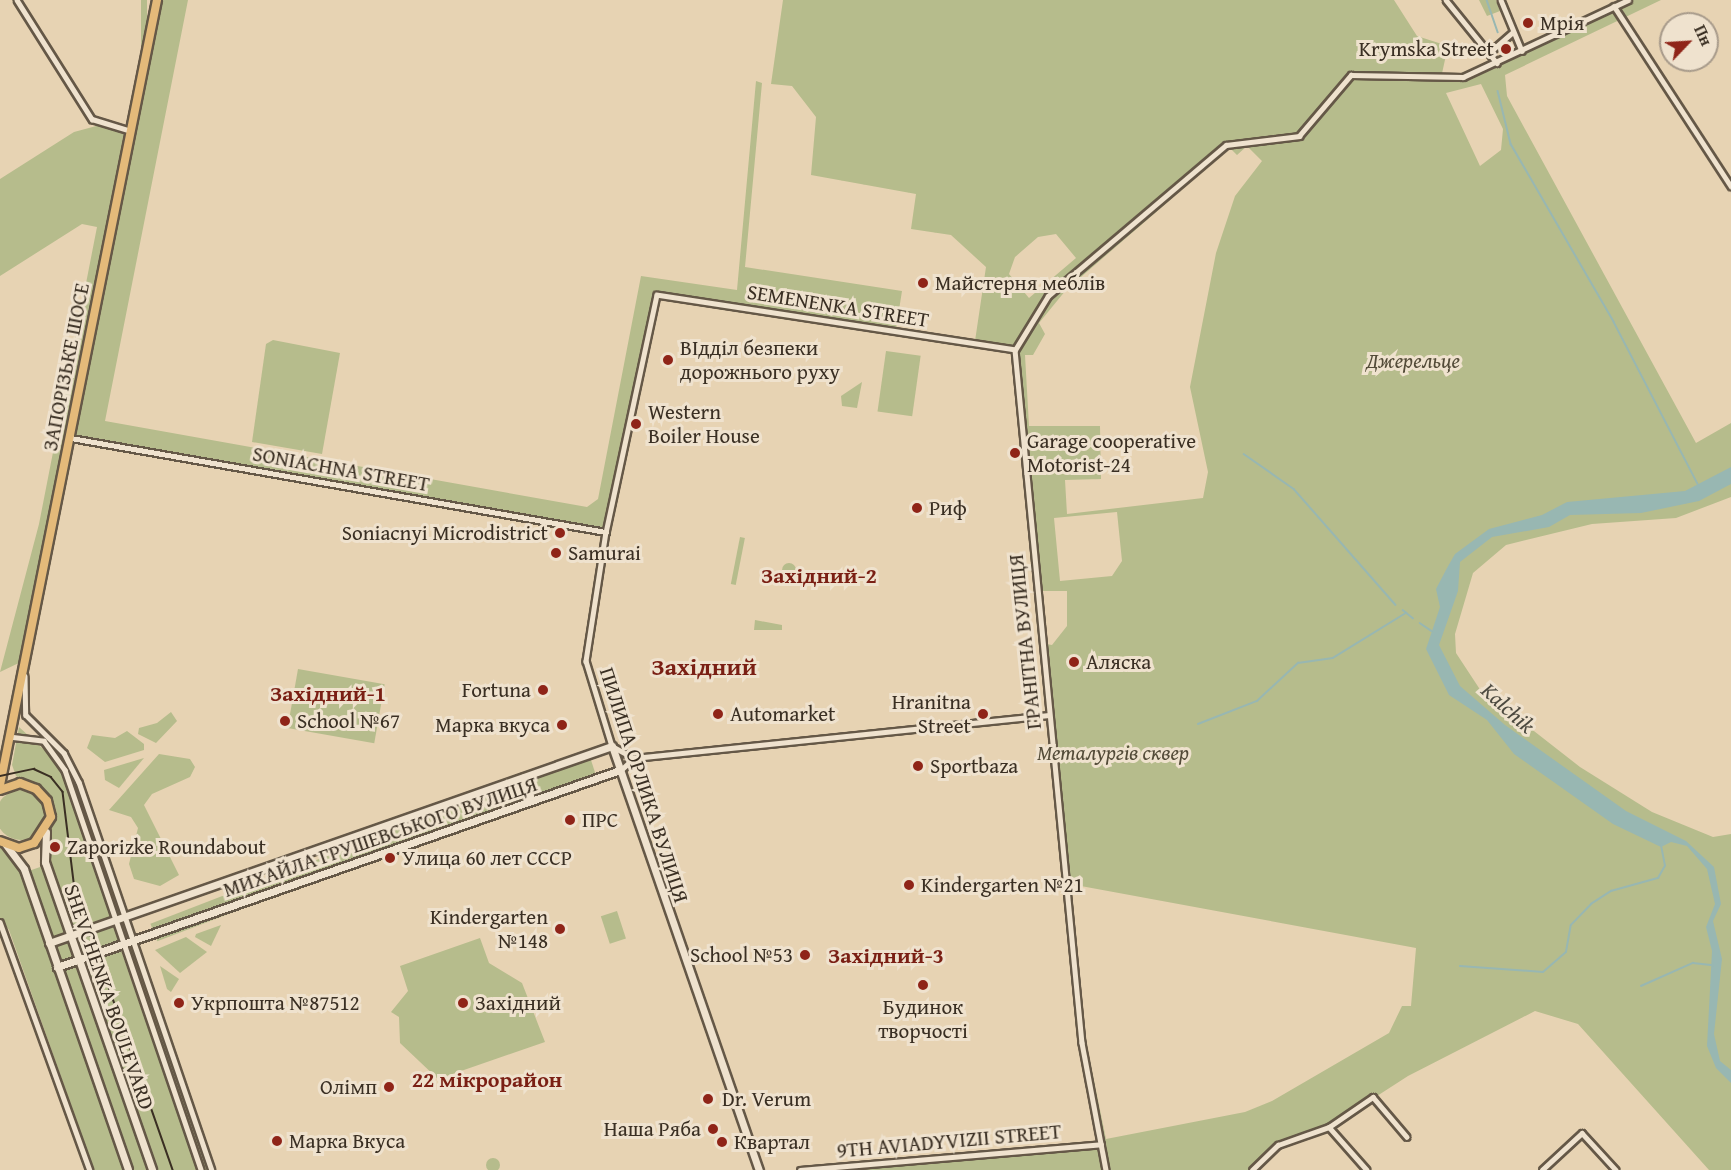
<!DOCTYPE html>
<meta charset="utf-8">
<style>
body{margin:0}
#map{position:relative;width:1731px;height:1170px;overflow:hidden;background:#e7d3b3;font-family:"Gentium Book Plus",serif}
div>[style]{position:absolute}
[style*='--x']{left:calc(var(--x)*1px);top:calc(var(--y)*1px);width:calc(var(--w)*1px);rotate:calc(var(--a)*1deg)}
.green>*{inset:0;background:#b6bc8c;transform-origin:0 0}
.round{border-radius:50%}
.water>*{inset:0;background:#98b7b2}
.stream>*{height:1.5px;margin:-0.75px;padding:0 0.75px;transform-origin:0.75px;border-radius:0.75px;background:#98b7b2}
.roads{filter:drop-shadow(2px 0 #655847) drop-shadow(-2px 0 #655847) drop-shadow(0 2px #655847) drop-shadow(0 -2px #655847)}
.street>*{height:4.5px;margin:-2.25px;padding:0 2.25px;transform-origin:2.25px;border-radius:2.25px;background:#efe2ce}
.secondary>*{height:7px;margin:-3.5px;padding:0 3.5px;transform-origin:3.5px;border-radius:3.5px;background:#efe2ce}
.primary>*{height:8px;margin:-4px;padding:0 4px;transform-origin:4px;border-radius:4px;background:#e4ba7a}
.tram>*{height:1.5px;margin:-0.75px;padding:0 0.75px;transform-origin:0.75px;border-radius:0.75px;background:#3a2f23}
.dots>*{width:16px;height:16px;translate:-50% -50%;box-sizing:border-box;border:3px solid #efe2ce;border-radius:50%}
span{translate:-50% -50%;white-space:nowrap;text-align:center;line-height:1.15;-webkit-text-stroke:6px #efe2ce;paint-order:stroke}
.poi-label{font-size:21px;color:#3a2f23}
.left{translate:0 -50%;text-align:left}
.right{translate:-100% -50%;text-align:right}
.street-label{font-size:21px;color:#3a2f23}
.park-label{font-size:21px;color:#534b38;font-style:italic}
.neighbourhood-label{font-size:22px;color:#7a1f14;font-weight:700}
.water-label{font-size:22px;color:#4d4a40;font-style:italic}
.quarter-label{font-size:24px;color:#7a1f14;font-weight:700}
.north{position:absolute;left:1659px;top:12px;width:60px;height:60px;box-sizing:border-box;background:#efe2ce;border:2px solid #a79a8a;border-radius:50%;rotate:65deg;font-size:16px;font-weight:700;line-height:24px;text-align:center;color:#3a2f23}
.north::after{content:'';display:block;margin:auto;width:21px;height:27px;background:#8f2418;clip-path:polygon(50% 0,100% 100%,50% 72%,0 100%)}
</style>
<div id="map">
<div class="green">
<i style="left:141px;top:0;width:6px;height:101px"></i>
<i style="clip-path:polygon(161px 0,188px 0,105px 421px,587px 507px,598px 499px,641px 276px,737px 290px,756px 81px,762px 83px,745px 267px,902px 291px,896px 329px,655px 292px,604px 529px,75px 436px)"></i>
<i style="clip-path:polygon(evenodd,783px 0,1394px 0,1417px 36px,1448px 46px,1441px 78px,1448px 79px,1628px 0,1661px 0,1505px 75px,1507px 96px,1696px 443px,1731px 423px,1731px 497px,1676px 518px,1592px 524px,1506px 545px,1473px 573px,1455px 634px,1456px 653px,1479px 688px,1580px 767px,1652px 812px,1713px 837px,1731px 834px,1731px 1170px,1709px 1170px,1578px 1024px,1535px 1011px,1408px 1076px,1329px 1127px,1278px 1145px,1252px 1170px,1106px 1170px,1082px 1043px,1015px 348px,975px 341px,986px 267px,951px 235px,911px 229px,916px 194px,811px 175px,816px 117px,792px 86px,771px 84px,783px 0,1481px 84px,1503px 129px,1501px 150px,1480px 166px,1446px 93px,1481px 84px,783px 0,1247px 146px,1262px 161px,1235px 196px,1216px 253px,1190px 387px,1208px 472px,1203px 498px,1067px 514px,1065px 480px,1101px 479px,1100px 426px,1029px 426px,1025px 355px,1033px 355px,1045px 334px,1039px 323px,1066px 290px,1230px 148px,1237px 155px,1247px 146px,783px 0,1056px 234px,1076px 258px,1029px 298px,1009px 274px,1015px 257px,1038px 237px,1056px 234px,783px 0,1117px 512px,1122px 561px,1112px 576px,1060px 581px,1054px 518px,1117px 512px,783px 0,1041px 591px,1067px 591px,1067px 626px,1052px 645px,1046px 644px,1041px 591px,783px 0,1070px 884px,1416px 948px,1411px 1006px,1402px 1006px,1389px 1033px,1272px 1101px,1245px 1112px,1106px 1139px,1086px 1042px,1070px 884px)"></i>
<i style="clip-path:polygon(1479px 0,1496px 0,1500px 11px,1487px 16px)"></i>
<i style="clip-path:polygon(100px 125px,126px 130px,23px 661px,0 672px,39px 524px,97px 227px,82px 224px,0 276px,0 179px,74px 132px)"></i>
<i style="clip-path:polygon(273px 340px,340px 353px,322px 454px,252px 442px,266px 344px)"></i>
<i style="left:886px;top:351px;width:35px;height:61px;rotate:8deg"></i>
<i style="clip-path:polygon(862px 382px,857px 408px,842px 406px,841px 396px)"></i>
<i style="left:740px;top:537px;width:5px;height:48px;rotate:11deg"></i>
<i class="round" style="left:782px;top:563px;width:14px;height:14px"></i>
<i style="clip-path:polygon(755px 620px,782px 625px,782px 630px,754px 630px)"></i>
<i style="left:298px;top:669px;width:88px;height:60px;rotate:10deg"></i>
<i style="clip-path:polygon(171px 712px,177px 721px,156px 743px,138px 734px,139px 728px,157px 723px)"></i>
<i style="clip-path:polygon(19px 727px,62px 766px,111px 919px,73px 932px,48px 861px,52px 803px,38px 785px,16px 776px,12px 765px)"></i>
<i style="clip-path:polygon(127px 731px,144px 744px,144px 750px,105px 762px,87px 748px,92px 735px,115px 738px)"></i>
<i style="clip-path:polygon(159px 754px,190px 759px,195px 767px,190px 777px,152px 794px,144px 805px,179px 875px,160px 886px,134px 879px,129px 864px,138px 828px,131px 817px,109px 810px)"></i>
<i style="left:590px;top:757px;width:20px;height:66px;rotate:72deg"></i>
<i style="clip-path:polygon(144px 758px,119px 788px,105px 780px,104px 770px)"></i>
<i style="left:522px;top:781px;width:19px;height:398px;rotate:69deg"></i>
<i class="round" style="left:-4px;top:790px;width:50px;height:50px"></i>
<i style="clip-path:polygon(0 846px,21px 871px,124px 1170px,94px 1170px,9px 930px,0 919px)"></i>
<i style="left:43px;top:866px;width:72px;height:16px;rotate:71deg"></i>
<i style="left:617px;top:911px;width:29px;height:17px;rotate:72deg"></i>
<i style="left:113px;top:923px;width:21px;height:40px;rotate:73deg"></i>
<i style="clip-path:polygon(221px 925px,211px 946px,195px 937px,196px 934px)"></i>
<i style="clip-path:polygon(186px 937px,207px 952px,180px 973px,155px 950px)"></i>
<i style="clip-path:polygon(480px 938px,489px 963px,522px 983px,545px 1042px,438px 1079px,400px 1043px,399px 1017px,391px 1012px,408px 991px,400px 966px)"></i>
<i style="left:69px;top:939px;width:20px;height:17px;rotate:72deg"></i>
<i style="clip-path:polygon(131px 943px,210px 1170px,203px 1170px,126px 945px)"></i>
<i style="left:120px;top:947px;width:236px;height:40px;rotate:71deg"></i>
<i style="left:77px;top:963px;width:219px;height:17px;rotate:71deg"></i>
<i style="clip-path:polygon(160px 966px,179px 979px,171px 992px,167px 989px)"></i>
<i style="clip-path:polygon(1098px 1148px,1103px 1170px,837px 1170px,867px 1167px)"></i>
<i class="round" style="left:486px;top:1158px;width:14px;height:14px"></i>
</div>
<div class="water">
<i style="clip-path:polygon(1731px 467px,1731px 484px,1699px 501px,1641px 513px,1570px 515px,1549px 527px,1492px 537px,1460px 562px,1458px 591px,1439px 645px,1460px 686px,1505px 725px,1626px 811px,1686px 841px,1714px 867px,1721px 904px,1713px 921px,1722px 959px,1714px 1034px,1720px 1061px,1731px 1070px,1731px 1083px,1716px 1068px,1707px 1046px,1712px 951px,1706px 927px,1715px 904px,1707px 869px,1687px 846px,1671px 842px,1661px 847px,1613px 824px,1514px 754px,1487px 720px,1449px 695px,1426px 649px,1440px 607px,1436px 589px,1447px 568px,1455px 554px,1489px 529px,1542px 515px,1567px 502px,1685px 491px)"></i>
</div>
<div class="stream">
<i style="--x:1487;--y:0;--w:34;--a:71"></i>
<i style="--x:1498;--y:91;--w:55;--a:76.2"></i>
<i style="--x:1511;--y:144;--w:206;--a:59.9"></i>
<i style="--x:1614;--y:322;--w:182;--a:62.6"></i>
<i style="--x:1244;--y:454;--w:61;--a:35"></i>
<i style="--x:1294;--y:489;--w:154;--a:48.7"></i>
<i style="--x:1403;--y:610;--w:13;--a:39"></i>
<i style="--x:1420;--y:623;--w:14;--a:34"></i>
<i style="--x:1198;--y:724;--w:63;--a:-21.3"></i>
<i style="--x:1257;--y:701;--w:56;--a:-42.8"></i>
<i style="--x:1298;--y:663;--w:35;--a:-8"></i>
<i style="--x:1333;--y:658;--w:86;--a:-31.7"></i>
<i style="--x:1460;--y:966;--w:83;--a:4.1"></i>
<i style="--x:1543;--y:972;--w:30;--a:-41"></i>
<i style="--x:1566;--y:952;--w:27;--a:-80"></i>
<i style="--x:1571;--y:925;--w:29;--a:-46"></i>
<i style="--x:1591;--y:904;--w:24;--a:-33"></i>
<i style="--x:1611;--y:891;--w:49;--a:-15.5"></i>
<i style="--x:1658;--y:878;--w:14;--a:-60"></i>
<i style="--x:1665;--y:866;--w:21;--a:-101"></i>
<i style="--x:1641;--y:986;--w:57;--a:-23.9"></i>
<i style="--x:1693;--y:963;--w:20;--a:6"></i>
</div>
<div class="roads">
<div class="street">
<i style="--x:17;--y:0;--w:141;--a:57.8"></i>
<i style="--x:92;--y:119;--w:41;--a:17.1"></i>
<i style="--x:1446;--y:0;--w:81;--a:51"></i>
<i style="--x:1501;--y:0;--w:55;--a:67.6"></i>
<i style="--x:1614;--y:6;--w:215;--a:57"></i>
<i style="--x:1490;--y:52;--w:30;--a:-41"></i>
<i style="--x:1015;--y:350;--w:362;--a:-171.3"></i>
<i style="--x:657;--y:295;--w:242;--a:102.1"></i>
<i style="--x:606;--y:532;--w:131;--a:98.8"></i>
<i style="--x:586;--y:661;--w:89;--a:73"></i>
<i style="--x:612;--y:746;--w:25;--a:29"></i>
<i style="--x:634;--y:758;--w:417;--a:-5.9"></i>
<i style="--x:1015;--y:350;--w:696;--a:84.48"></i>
<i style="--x:1082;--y:1043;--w:129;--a:79.3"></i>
<i style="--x:1015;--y:350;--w:63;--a:-58.6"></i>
<i style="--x:1048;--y:296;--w:233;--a:-40.3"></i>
<i style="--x:1226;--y:145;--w:74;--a:-7"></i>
<i style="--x:1299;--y:136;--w:80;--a:-49.6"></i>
<i style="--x:1351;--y:75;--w:112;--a:1"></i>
<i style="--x:1463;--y:77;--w:182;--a:-25"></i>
<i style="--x:71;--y:438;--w:543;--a:9.97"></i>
<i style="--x:25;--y:676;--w:39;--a:89"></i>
<i style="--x:26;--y:715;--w:54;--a:45"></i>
<i style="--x:64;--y:753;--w:33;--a:63"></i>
<i style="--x:79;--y:782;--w:410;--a:71.1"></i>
<i style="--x:13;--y:737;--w:31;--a:7"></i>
<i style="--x:44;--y:741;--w:36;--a:54"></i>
<i style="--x:65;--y:770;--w:422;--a:71.2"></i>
<i style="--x:621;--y:770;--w:18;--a:-43"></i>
<i style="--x:0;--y:922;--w:264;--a:70.1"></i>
<i style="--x:1329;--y:1127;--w:57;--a:48.5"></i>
<i style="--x:800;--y:1170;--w:302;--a:-4.9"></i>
<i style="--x:1252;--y:1170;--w:36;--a:-44"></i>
<i style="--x:1278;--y:1145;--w:54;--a:-19.4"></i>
<i style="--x:1329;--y:1127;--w:53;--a:-34.3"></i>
<i style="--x:1373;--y:1097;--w:52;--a:49.6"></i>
<i style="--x:1542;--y:1170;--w:54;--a:-42.8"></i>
<i style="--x:1582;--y:1133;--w:50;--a:47.4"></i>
</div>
<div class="secondary">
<i style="--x:524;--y:777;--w:25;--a:72"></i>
<i style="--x:46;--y:832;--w:30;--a:92"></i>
<i style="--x:45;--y:862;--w:326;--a:70.8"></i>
<i style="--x:6;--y:845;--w:30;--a:53"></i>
<i style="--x:24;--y:869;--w:318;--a:70.9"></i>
<i style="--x:49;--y:943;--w:596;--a:-19.29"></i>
<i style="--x:612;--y:746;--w:449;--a:70.9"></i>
<i style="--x:57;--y:967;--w:596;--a:-19.29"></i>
</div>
<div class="primary">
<i style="--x:0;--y:785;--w:801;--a:-78.69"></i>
<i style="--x:0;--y:790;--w:21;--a:-19"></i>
<i style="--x:20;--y:783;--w:17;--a:21"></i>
<i style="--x:36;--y:789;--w:16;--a:47"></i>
<i style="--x:47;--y:801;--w:16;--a:76"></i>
<i style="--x:51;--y:817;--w:31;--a:123"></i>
<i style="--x:34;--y:843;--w:16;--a:162"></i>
<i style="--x:19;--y:848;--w:20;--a:-160"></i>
</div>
</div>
<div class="tram">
<i style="--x:0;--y:776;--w:35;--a:-12"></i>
<i style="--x:34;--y:769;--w:19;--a:25"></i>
<i style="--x:51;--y:777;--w:19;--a:51"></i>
<i style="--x:63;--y:792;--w:99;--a:83"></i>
<i style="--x:75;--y:890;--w:297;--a:70.7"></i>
</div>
<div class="dots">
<i style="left:1528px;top:23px;background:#8f2418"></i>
<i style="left:1506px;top:49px;background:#8f2418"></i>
<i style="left:923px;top:283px;background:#8f2418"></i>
<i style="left:668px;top:360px;background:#8f2418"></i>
<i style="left:636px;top:424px;background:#8f2418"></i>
<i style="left:1015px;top:453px;background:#8f2418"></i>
<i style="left:917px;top:508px;background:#8f2418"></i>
<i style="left:560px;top:533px;background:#8f2418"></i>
<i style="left:556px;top:553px;background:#8f2418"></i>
<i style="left:1074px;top:662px;background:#8f2418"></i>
<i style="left:543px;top:690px;background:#8f2418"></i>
<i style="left:718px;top:714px;background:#8f2418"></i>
<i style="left:983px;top:714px;background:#8f2418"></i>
<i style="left:285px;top:721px;background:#8f2418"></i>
<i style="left:562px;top:725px;background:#8f2418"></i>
<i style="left:918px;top:766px;background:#8f2418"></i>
<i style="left:570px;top:820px;background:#8f2418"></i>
<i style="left:55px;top:847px;background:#8f2418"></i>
<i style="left:390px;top:858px;background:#8f2418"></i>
<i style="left:909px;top:885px;background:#8f2418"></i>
<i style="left:560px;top:929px;background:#8f2418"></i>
<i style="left:805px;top:955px;background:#8f2418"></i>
<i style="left:923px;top:985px;background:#8f2418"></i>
<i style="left:179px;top:1003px;background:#8f2418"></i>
<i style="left:463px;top:1003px;background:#8f2418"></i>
<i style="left:389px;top:1087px;background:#8f2418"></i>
<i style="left:708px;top:1099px;background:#8f2418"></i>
<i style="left:713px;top:1129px;background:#8f2418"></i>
<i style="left:277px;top:1141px;background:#8f2418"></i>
<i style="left:722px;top:1142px;background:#8f2418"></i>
</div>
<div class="poi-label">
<span class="left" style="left:1540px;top:23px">Мрія</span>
<span class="right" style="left:1494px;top:49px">Krymska Street</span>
<span class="left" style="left:935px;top:283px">Майстерня меблів</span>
<span class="left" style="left:680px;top:360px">ВІдділ безпеки<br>дорожнього руху</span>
<span class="left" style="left:648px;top:424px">Western<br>Boiler House</span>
<span class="left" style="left:1027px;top:453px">Garage cooperative<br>Motorist-24</span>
<span class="left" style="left:929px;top:508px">Риф</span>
<span class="right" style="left:548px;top:533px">Soniacnyi Microdistrict</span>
<span class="left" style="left:568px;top:553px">Samurai</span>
<span class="left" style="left:1086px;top:662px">Аляска</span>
<span class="right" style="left:531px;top:690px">Fortuna</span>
<span class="right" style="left:971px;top:714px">Hranitna<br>Street</span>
<span class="left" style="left:730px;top:714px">Automarket</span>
<span class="left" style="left:297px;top:721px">School №67</span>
<span class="right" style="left:550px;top:725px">Марка вкуса</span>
<span class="left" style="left:930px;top:766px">Sportbaza</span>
<span class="left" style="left:582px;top:820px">ПРС</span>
<span class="left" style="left:67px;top:847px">Zaporizke Roundabout</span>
<span class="left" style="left:402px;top:858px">Улица 60 лет СССР</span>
<span class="left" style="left:921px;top:885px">Kindergarten №21</span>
<span class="right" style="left:548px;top:929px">Kindergarten<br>№148</span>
<span class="right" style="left:793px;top:955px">School №53</span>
<span class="left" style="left:191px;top:1003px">Укрпошта №87512</span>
<span class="left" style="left:475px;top:1003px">Західний</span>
<span style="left:923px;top:1019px">Будинок<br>творчості</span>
<span class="right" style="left:377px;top:1087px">Олімп</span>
<span class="left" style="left:722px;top:1099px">Dr. Verum</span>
<span class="right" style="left:701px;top:1129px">Наша Ряба</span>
<span class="left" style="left:289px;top:1141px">Марка Вкуса</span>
<span class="left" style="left:734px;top:1142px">Квартал</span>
</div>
<div class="street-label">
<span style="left:838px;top:306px;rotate:9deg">SEMENENKA STREET</span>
<span style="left:66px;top:367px;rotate:-79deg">ЗАПОРІЗЬКЕ ШОСЕ</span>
<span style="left:341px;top:469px;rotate:10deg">SONIACHNA STREET</span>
<span style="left:1025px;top:642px;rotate:-96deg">ГРАНІТНА ВУЛИЦЯ</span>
<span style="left:644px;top:785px;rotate:72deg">ПИЛИПА ОРЛИКА ВУЛИЦЯ</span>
<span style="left:380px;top:837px;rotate:-19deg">МИХАЙЛА ГРУШЕВСЬКОГО ВУЛИЦЯ</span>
<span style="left:109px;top:997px;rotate:71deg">SHEVCHENKA BOULEVARD</span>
<span style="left:949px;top:1141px;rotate:-5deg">9TH AVIADYVIZII STREET</span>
</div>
<div class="park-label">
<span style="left:1413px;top:361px">Джерельце</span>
<span style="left:1113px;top:753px">Металургів сквер</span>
</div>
<div class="neighbourhood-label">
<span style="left:819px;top:576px">Західний-2</span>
<span style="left:328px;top:694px">Західний-1</span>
<span style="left:886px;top:956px">Західний-3</span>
<span style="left:487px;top:1080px">22 мікрорайон</span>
</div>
<div class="water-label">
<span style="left:1508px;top:708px;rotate:42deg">Kalchik</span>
</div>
<div class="quarter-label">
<span style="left:704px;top:667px">Західний</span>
</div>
<div class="north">Пн</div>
</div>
